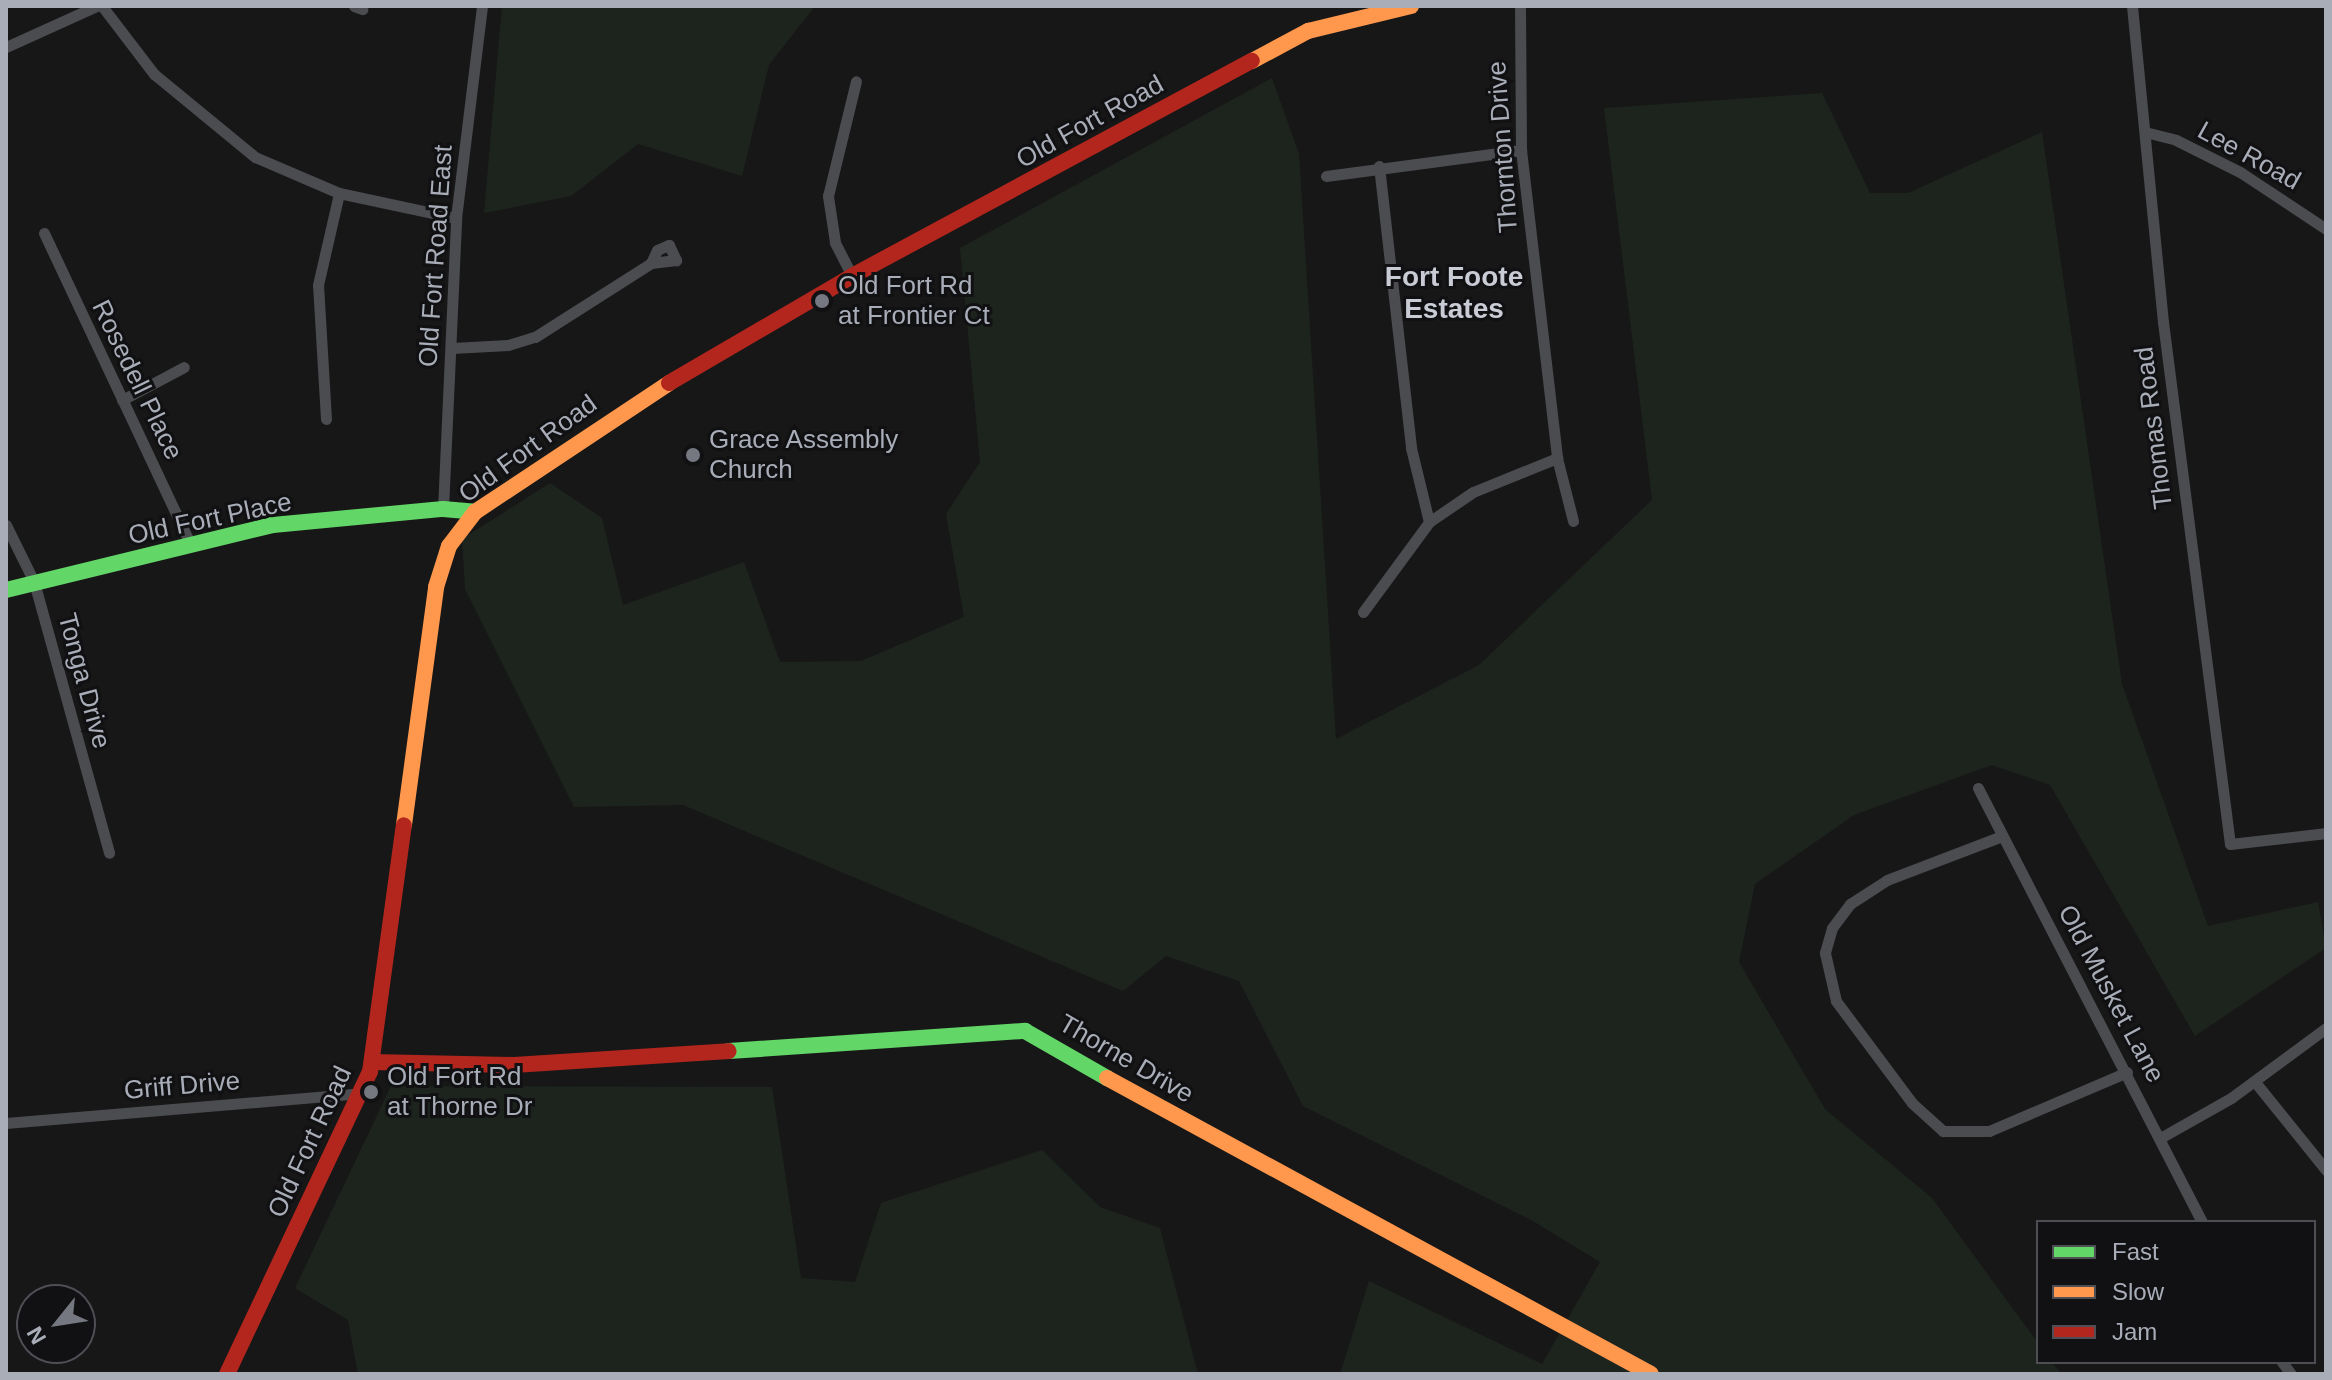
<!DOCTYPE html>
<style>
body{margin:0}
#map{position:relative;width:2332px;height:1380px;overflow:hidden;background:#171717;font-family:Arial,sans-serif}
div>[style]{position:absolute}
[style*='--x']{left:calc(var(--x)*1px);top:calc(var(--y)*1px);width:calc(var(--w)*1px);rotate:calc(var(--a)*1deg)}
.green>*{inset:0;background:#1d241e}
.street>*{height:11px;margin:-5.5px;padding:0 5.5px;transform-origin:5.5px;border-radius:5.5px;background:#4b4c50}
.fast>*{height:16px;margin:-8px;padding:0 8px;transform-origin:8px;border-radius:8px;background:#63d668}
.slow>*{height:16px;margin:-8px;padding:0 8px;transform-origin:8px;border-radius:8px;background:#ff974d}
.jam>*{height:16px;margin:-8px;padding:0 8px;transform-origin:8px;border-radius:8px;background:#b3261e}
.dots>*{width:22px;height:22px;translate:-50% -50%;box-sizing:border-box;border:4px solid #111113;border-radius:50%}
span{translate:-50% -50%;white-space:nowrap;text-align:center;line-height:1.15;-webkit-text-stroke:6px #111113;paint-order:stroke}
.street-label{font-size:26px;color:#a8adb8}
.poi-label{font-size:26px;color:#a8adb8}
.left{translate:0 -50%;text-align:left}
.neighbourhood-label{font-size:28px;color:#c9ccd4;font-weight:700}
.frame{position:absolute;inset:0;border:8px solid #a8adb8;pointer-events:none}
.legend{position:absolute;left:2036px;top:1220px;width:280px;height:144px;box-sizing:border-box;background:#111113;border:2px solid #4d4f55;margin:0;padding:10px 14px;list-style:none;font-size:24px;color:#a8adb8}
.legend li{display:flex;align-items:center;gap:16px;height:40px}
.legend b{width:40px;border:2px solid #4d4f55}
.north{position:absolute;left:16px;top:1284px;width:80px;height:80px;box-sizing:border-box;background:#111113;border:2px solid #4d4f55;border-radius:50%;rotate:240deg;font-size:22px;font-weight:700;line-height:32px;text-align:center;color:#a8adb8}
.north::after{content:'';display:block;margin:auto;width:28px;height:36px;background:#757880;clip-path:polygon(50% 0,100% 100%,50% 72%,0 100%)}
</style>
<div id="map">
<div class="green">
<i style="clip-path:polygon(502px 6px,815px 6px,769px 65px,742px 176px,638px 144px,571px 196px,484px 213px)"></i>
<i style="clip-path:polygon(1272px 78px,1299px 154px,1336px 739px,1479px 665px,1652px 500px,1604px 108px,1822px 93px,1870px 193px,1908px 193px,2042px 132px,2122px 684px,2208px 926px,2318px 902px,2326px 948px,2195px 1036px,2050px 785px,1992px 765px,1854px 815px,1755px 884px,1739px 962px,1825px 1109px,1932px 1198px,2038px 1343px,2038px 1362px,2052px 1362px,2061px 1374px,1340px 1374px,1369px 1281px,1542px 1364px,1600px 1262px,1533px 1221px,1303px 1106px,1239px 981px,1166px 956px,1123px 991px,683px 805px,574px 807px,465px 589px,462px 539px,550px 483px,602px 518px,623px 605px,744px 562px,780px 662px,861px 661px,964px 617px,946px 514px,980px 462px,960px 248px)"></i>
<i style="clip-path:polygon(391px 1086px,772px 1087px,801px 1278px,855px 1282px,881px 1203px,1042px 1150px,1100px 1207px,1160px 1228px,1198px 1374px,358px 1374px,348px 1320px,295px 1288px)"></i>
</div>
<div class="street">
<i style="--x:102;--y:6;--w:86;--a:52.6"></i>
<i style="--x:154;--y:74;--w:131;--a:39.4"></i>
<i style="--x:255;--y:157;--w:91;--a:23.2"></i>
<i style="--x:339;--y:193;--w:120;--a:12.1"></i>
<i style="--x:354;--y:6;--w:9;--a:21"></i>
<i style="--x:1520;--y:6;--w:144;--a:89.6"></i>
<i style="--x:1521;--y:150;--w:310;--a:83.3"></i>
<i style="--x:1557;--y:458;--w:65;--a:75.7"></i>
<i style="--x:2132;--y:6;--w:318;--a:84.4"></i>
<i style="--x:2163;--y:322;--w:526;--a:82.69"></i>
<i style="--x:2230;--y:844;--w:97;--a:-6.5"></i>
<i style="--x:6;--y:47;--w:100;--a:-24.3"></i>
<i style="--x:2145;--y:132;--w:32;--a:14"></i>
<i style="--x:2176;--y:140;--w:72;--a:26.6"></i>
<i style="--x:2240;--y:172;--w:103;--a:33.5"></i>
<i style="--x:1379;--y:166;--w:284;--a:83.5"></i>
<i style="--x:1411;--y:448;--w:76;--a:76.3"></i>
<i style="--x:1326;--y:176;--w:197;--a:-7.6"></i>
<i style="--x:44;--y:233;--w:345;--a:64.8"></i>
<i style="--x:669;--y:245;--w:17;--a:65"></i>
<i style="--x:676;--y:260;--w:25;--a:173"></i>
<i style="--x:651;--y:263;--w:14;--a:-65"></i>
<i style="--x:657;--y:250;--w:13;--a:-23"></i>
<i style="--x:852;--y:276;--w:38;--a:-117"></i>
<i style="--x:835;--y:242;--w:47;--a:-98.7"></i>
<i style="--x:828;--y:196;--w:118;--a:-76.3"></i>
<i style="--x:452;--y:348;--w:56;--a:-3.1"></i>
<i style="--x:508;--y:345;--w:28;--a:-17"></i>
<i style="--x:535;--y:337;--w:138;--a:-32.5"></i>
<i style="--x:122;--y:400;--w:70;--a:-28"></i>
<i style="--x:326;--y:419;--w:134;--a:-93.4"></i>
<i style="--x:318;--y:285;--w:94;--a:-77.1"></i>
<i style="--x:443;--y:509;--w:291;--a:-87.4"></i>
<i style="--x:456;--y:218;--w:214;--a:-83"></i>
<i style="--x:6;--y:525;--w:64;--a:63.8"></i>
<i style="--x:34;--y:582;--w:281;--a:74.5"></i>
<i style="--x:1363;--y:612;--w:112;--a:-53.7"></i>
<i style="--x:1429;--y:522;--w:53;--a:-34.3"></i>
<i style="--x:1473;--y:492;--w:91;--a:-22"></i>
<i style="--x:1978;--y:788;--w:488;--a:62.7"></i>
<i style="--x:2002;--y:836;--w:123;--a:159.1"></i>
<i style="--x:1887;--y:880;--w:44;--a:147"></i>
<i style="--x:1850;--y:904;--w:30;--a:127"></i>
<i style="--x:1832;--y:928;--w:26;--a:106"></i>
<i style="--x:1825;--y:953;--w:49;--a:77.1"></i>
<i style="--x:1836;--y:1001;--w:127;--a:53.3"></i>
<i style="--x:1912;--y:1103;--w:42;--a:42.1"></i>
<i style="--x:1943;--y:1131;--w:46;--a:0"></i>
<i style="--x:1989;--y:1131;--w:150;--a:-23.1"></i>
<i style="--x:2255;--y:1082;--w:113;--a:51.1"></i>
<i style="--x:6;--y:1123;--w:357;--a:-4.8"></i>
<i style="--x:2162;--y:1137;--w:79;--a:-29.5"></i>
<i style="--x:2231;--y:1098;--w:118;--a:-36.4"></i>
<i style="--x:2282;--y:1362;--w:15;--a:53"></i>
</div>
<div class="fast">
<i style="--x:6;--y:590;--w:275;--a:-13.7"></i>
<i style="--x:273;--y:525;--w:171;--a:-5.4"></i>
<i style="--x:443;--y:509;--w:32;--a:5"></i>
<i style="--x:729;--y:1051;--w:297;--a:-3.9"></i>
<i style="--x:1025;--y:1031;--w:95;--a:29.8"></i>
</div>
<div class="slow">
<i style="--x:1252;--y:61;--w:64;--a:-28.2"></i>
<i style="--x:1308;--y:31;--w:106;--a:-13.6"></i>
<i style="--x:404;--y:825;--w:240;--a:-82.3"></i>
<i style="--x:436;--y:587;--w:43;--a:-72.4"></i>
<i style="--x:449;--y:546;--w:43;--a:-52.6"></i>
<i style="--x:475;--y:512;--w:233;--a:-33.6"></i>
<i style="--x:1107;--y:1078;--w:619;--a:28.55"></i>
</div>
<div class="jam">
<i style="--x:669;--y:383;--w:212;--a:-30.3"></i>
<i style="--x:852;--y:276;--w:454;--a:-28.3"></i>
<i style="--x:372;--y:1062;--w:142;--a:1.2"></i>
<i style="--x:514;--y:1065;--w:215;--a:-3.7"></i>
<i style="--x:227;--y:1374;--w:334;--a:-64.7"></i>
<i style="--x:370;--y:1072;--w:249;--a:-82.2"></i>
</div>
<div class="dots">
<i style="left:822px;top:301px;background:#757880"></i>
<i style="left:693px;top:455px;background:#757880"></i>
<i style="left:371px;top:1092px;background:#757880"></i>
</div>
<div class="street-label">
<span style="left:1090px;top:122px;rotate:-29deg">Old Fort Road</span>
<span style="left:1503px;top:147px;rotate:-94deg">Thornton Drive</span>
<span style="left:2249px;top:156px;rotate:29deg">Lee Road</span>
<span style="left:436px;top:256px;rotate:-86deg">Old Fort Road East</span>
<span style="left:137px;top:380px;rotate:64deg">Rosedell Place</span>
<span style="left:2154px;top:428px;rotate:-97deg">Thomas Road</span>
<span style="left:528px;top:449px;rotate:-36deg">Old Fort Road</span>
<span style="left:210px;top:519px;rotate:-12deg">Old Fort Place</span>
<span style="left:84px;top:681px;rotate:75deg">Tonga Drive</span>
<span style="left:2111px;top:994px;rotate:62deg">Old Musket Lane</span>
<span style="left:1126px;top:1059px;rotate:30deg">Thorne Drive</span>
<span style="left:182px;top:1086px;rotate:-5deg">Griff Drive</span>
<span style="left:310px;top:1142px;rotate:-65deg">Old Fort Road</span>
</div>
<div class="poi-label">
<span class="left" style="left:838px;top:301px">Old Fort Rd<br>at Frontier Ct</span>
<span class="left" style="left:709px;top:455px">Grace Assembly<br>Church</span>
<span class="left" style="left:387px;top:1092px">Old Fort Rd<br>at Thorne Dr</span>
</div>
<div class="neighbourhood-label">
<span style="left:1454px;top:293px">Fort Foote<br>Estates</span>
</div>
<div class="frame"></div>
<ul class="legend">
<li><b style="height:10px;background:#63d668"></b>Fast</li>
<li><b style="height:10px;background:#ff974d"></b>Slow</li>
<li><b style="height:10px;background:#b3261e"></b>Jam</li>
</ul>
<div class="north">N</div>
</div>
